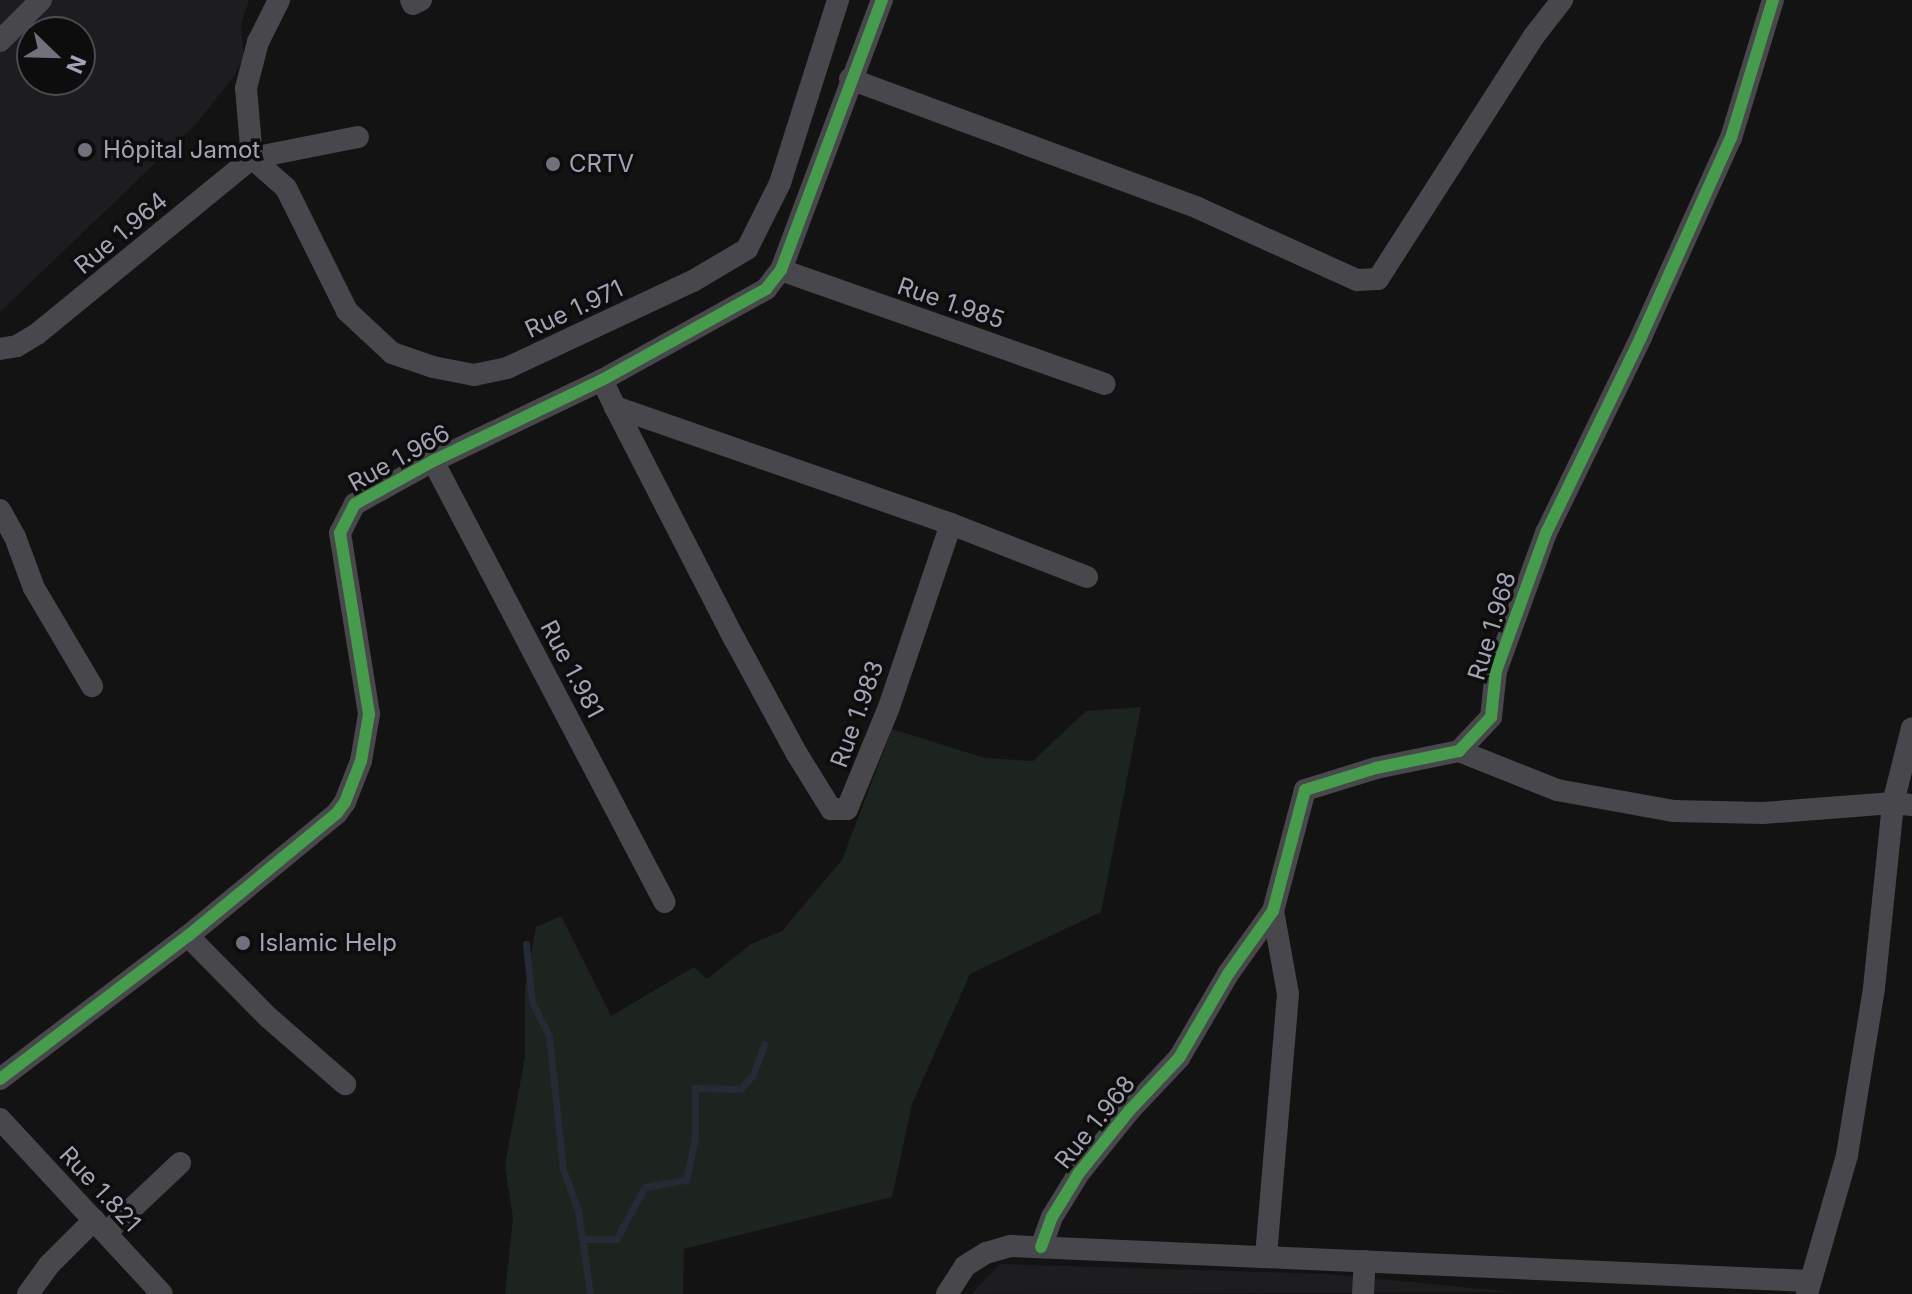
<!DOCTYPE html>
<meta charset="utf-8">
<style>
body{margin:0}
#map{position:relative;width:1912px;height:1294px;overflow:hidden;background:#131313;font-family:Inter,sans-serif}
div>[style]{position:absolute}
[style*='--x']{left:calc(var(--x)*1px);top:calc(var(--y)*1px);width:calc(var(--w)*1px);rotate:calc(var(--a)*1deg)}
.built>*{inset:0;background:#1d1d1f}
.green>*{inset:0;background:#1d231f}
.stream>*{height:7px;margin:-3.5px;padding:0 3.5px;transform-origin:3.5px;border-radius:3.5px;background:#262a34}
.minor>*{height:22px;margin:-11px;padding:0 11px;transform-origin:11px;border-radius:11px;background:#47474c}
.cycleway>*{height:12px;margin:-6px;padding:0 6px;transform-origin:6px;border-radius:6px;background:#469c4c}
.dots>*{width:22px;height:22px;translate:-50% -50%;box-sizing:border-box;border:4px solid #0d0d0e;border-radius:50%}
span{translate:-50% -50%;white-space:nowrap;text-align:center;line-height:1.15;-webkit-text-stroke:7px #0d0d0e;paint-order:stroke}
.poi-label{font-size:24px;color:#a3a3b5}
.left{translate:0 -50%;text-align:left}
.street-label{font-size:24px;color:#a3a3b5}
.north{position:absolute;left:16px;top:16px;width:80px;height:80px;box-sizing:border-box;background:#0d0d0e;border:2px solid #494951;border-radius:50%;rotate:113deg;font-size:22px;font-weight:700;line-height:32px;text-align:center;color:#a3a3b5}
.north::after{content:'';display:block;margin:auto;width:28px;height:36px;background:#71717c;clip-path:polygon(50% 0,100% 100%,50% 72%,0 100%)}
</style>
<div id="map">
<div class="built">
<i style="clip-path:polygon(evenodd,0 0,249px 0,241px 24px,244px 57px,234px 76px,197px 123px,0 312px,0 0,32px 32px,80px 32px,80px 80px,32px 80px,32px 32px)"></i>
<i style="clip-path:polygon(1000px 1264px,1328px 1274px,1514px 1292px,971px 1294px)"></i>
</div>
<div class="green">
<i style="clip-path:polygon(1141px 707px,1101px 912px,970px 974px,912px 1104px,892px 1197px,684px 1249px,683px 1294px,505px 1294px,513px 1218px,505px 1165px,525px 1057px,525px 987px,536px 927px,561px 916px,611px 1016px,694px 967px,707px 979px,751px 944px,782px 931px,842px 860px,892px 729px,985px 758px,1033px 761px,1086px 711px)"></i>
</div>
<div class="stream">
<i style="--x:526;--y:944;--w:58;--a:84.1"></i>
<i style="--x:532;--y:1002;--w:38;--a:63"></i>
<i style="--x:549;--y:1036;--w:134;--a:84"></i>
<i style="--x:563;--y:1169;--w:45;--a:70.3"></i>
<i style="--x:578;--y:1211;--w:84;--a:81.8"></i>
<i style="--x:582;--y:1239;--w:34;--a:0"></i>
<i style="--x:616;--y:1239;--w:60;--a:-60.9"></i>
<i style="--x:645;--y:1187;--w:42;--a:-9.7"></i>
<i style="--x:686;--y:1180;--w:43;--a:-77.9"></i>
<i style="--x:695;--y:1138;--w:50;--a:-90"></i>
<i style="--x:695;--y:1088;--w:45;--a:1.3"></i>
<i style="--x:740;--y:1089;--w:19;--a:-47"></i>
<i style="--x:753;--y:1075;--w:33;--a:-70"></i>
</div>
<div class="minor">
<i style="--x:411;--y:0;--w:4;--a:63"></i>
<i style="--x:413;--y:4;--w:9;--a:-27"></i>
<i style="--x:0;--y:41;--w:58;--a:-45"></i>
<i style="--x:850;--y:79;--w:371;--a:20.3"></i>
<i style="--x:1198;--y:208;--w:175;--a:24.4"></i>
<i style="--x:1357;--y:280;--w:21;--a:-3"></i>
<i style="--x:1378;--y:279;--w:289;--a:-57.3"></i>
<i style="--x:1534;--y:36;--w:46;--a:-52.1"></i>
<i style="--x:252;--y:158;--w:45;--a:41.4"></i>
<i style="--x:286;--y:188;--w:137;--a:63.6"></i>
<i style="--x:347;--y:311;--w:62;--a:43"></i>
<i style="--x:392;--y:353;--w:43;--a:18.9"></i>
<i style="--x:433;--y:367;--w:42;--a:11"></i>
<i style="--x:474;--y:375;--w:34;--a:-12"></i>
<i style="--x:507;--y:368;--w:205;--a:-25.1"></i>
<i style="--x:693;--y:281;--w:63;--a:-30.7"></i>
<i style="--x:747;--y:249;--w:74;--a:-63.4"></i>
<i style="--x:780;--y:183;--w:192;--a:-72.4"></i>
<i style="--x:252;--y:158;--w:108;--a:-11.2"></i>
<i style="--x:781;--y:270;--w:343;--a:19.4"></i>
<i style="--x:0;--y:349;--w:17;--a:-10"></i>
<i style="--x:17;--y:346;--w:23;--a:-31"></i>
<i style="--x:37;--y:334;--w:278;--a:-39.3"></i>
<i style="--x:252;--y:158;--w:70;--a:-94.9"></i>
<i style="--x:246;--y:88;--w:48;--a:-75.4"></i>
<i style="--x:258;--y:42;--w:47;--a:-63.4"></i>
<i style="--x:602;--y:380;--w:30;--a:64"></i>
<i style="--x:615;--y:407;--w:262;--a:62.8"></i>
<i style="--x:735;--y:640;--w:130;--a:61.5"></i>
<i style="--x:797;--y:754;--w:65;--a:58.3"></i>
<i style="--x:831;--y:809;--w:16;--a:0"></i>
<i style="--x:847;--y:809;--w:110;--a:-67.6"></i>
<i style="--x:889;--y:707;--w:193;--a:-71.3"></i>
<i style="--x:951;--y:524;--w:356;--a:-160.8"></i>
<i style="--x:433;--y:461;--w:498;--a:62.3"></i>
<i style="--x:0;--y:510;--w:31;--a:61"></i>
<i style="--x:15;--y:537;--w:54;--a:69.6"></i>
<i style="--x:34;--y:588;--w:114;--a:59.4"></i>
<i style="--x:951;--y:524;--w:146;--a:21.3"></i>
<i style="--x:1459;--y:751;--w:105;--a:21.7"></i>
<i style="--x:1557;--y:790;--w:119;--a:10.2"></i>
<i style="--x:1674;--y:811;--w:89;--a:1.3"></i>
<i style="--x:1763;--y:813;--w:130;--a:-4.4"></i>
<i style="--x:1893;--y:803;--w:19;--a:6"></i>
<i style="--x:188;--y:936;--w:115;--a:45.4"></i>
<i style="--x:269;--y:1018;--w:101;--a:41"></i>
<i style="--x:0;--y:1079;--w:236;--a:-37.3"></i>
<i style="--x:188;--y:936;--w:193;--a:-39.5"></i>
<i style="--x:337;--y:813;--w:14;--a:-54"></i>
<i style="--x:345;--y:802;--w:44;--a:-68.7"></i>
<i style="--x:361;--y:761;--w:48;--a:-80.3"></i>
<i style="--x:369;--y:714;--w:183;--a:-99.1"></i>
<i style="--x:340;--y:533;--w:33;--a:-63"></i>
<i style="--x:355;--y:504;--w:89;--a:-28.9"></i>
<i style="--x:433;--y:461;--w:187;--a:-25.6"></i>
<i style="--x:602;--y:380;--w:188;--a:-29"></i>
<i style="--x:766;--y:289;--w:24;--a:-52"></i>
<i style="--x:781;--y:270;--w:288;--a:-69.5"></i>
<i style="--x:0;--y:1119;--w:238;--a:47.2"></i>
<i style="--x:106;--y:1233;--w:102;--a:-43.4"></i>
<i style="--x:1041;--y:1247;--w:32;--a:-70"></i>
<i style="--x:1052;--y:1217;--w:52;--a:-58.5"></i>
<i style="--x:1079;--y:1173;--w:80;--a:-51.1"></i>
<i style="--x:1129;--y:1111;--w:73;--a:-46.7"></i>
<i style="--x:1179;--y:1058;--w:97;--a:-59.7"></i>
<i style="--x:1228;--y:974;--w:77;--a:-54.5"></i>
<i style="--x:1273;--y:911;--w:125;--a:-75.2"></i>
<i style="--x:1305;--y:790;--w:74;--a:-17.2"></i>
<i style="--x:1376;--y:768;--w:85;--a:-11.6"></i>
<i style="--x:1459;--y:751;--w:47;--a:-46.7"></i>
<i style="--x:1491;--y:717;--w:46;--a:-83.8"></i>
<i style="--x:1496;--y:671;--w:147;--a:-70.1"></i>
<i style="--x:1546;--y:533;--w:218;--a:-64.1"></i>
<i style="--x:1641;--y:337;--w:218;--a:-65.7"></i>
<i style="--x:1731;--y:138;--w:144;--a:-73.1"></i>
<i style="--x:1266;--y:1256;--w:263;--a:-85.2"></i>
<i style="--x:1288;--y:994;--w:84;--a:-100.2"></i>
<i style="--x:28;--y:1294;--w:36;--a:-54"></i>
<i style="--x:49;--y:1265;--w:64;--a:-45"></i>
<i style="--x:947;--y:1294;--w:33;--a:-57"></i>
<i style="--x:965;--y:1266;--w:25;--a:-32"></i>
<i style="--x:986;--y:1253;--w:26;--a:-16"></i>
<i style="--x:1011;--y:1246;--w:799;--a:2.51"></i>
<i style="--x:1363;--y:1294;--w:33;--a:-87"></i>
<i style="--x:1807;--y:1294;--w:145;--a:-73.9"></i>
<i style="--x:1847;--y:1155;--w:169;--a:-80.8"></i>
<i style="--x:1874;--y:988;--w:186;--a:-84.1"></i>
<i style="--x:1893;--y:803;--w:77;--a:-75.8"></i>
</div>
<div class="cycleway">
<i style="--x:0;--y:1079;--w:236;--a:-37.3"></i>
<i style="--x:188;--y:936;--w:193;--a:-39.5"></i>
<i style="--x:337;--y:813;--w:14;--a:-54"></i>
<i style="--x:345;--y:802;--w:44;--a:-68.7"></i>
<i style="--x:361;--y:761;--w:48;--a:-80.3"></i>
<i style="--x:369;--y:714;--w:183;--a:-99.1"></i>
<i style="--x:340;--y:533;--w:33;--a:-63"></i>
<i style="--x:355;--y:504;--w:89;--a:-28.9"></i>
<i style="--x:433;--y:461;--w:187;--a:-25.6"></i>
<i style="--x:602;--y:380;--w:188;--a:-29"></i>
<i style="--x:766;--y:289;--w:24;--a:-52"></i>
<i style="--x:781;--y:270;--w:288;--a:-69.5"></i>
<i style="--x:1041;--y:1247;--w:32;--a:-70"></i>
<i style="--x:1052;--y:1217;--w:52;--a:-58.5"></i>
<i style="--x:1079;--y:1173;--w:80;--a:-51.1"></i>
<i style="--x:1129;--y:1111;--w:73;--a:-46.7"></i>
<i style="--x:1179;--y:1058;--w:97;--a:-59.7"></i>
<i style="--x:1228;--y:974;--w:77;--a:-54.5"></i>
<i style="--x:1273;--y:911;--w:125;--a:-75.2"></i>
<i style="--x:1305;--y:790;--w:74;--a:-17.2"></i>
<i style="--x:1376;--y:768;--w:85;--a:-11.6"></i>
<i style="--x:1459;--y:751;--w:47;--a:-46.7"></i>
<i style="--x:1491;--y:717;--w:46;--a:-83.8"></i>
<i style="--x:1496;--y:671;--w:147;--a:-70.1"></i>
<i style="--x:1546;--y:533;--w:218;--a:-64.1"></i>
<i style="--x:1641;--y:337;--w:218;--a:-65.7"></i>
<i style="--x:1731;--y:138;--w:144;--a:-73.1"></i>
</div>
<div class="dots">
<i style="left:85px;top:150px;background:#71717c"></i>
<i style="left:553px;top:164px;background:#71717c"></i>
<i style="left:243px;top:943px;background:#71717c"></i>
</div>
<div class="poi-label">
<span class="left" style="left:103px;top:150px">Hôpital Jamot</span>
<span class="left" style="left:569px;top:164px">CRTV</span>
<span class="left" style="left:259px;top:943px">Islamic Help</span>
</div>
<div class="street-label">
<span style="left:121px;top:233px;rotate:-40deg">Rue 1.964</span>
<span style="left:951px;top:303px;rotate:19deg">Rue 1.985</span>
<span style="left:574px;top:309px;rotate:-25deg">Rue 1.971</span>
<span style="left:399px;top:458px;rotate:-29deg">Rue 1.966</span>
<span style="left:1492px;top:626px;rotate:-73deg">Rue 1.968</span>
<span style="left:572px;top:669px;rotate:62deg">Rue 1.981</span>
<span style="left:857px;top:714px;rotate:-70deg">Rue 1.983</span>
<span style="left:1095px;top:1122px;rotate:-51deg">Rue 1.968</span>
<span style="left:100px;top:1189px;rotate:47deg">Rue 1.821</span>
</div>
<div class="north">N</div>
</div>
